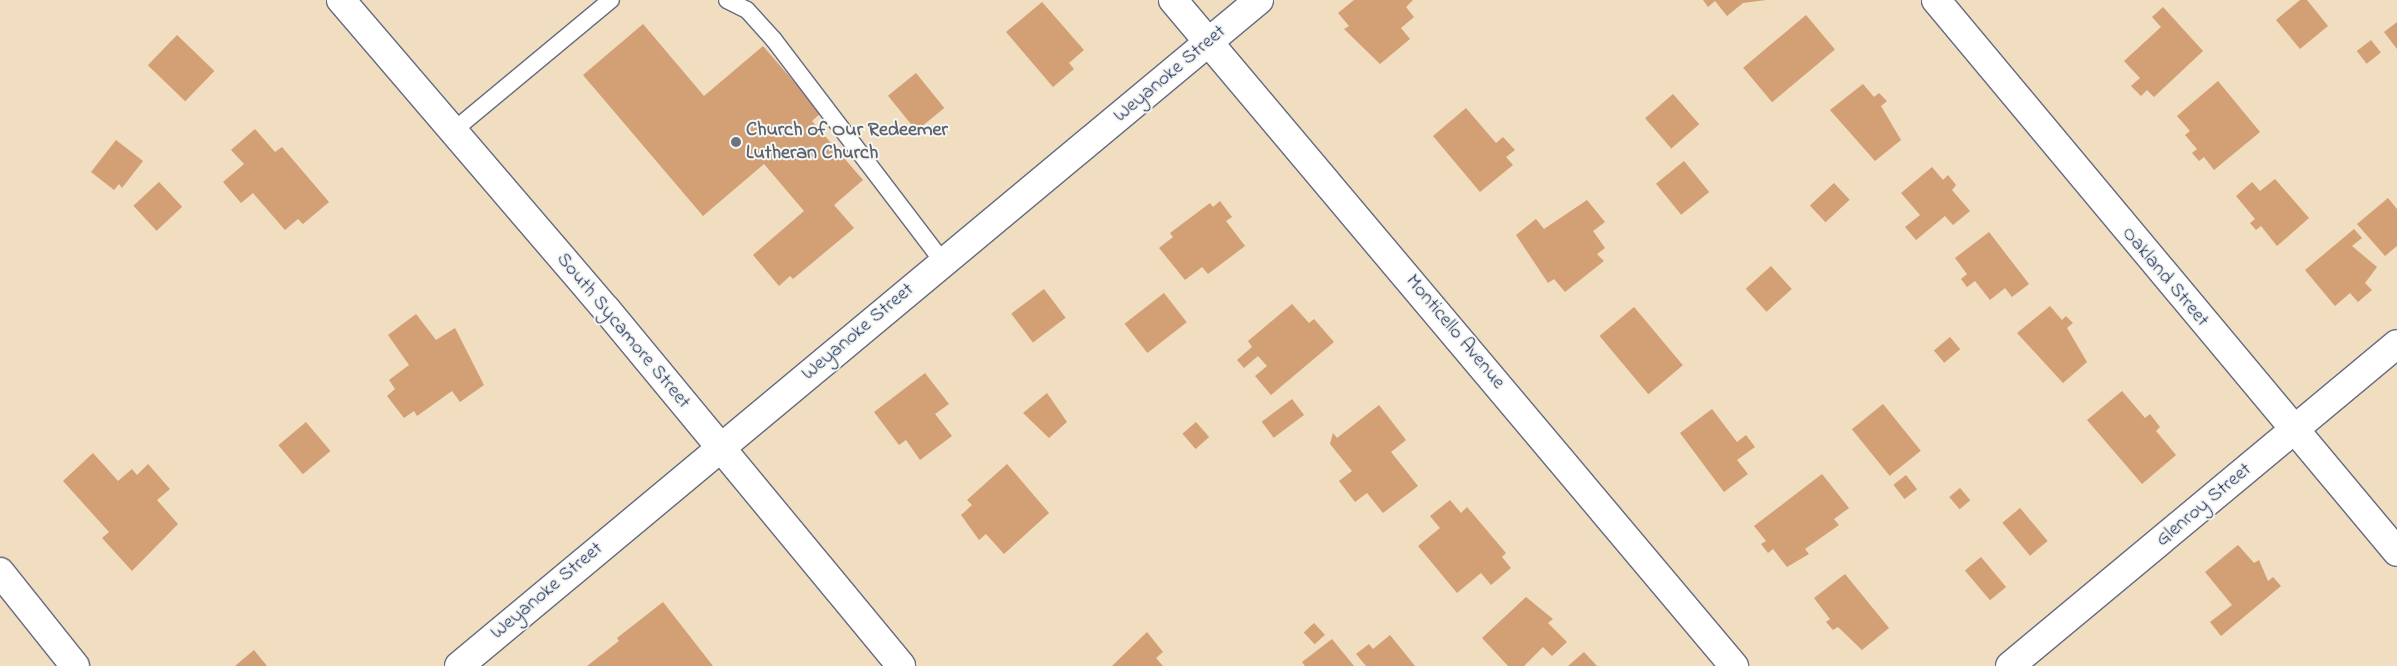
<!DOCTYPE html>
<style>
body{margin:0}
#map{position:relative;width:2397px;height:666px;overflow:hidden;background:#f1ddbf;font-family:"Indie Flower",sans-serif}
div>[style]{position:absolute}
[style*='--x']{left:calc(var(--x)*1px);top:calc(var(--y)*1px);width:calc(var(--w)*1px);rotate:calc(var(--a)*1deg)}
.building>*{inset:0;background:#d39f74;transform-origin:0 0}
.roads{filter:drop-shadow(1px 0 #666c80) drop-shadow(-1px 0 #666c80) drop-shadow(0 1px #666c80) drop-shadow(0 -1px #666c80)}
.lane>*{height:16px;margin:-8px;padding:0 8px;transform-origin:8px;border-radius:8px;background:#fff}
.street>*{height:28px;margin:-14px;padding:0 14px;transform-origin:14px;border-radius:14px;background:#fff}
.secondary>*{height:28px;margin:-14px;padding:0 14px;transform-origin:14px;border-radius:14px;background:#fff}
.dots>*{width:14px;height:14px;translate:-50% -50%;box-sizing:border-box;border:2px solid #f6f6f2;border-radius:50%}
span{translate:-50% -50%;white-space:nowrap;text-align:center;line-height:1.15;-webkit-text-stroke:4px #f6f6f2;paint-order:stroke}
.street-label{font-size:20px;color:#1b2f5e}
.worship-label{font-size:20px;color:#5b616d;font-weight:700}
.left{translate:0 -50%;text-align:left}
</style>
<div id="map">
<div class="building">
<i style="clip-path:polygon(1354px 0,1413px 0,1406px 7px,1414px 17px,1401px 28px,1410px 39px,1380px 64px,1344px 29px,1349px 26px,1338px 13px)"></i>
<i style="clip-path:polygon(1703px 0,1766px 0,1743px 3px,1727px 16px,1715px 1px,1708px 7px)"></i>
<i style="clip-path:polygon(2300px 0,2307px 0,2328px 26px,2300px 49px,2276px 20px)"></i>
<i style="clip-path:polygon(1042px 2px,1084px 50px,1069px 63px,1074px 69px,1053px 87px,1006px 32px)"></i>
<i style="clip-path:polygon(2163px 7px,2203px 51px,2154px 97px,2147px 90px,2141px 96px,2131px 86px,2140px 78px,2124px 61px,2161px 27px,2152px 17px)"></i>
<i style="left:1806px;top:15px;width:45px;height:82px;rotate:50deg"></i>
<i style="clip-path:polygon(2397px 22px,2397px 49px,2384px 32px)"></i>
<i style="clip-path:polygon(643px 24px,704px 96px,763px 46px,821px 113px,812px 121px,863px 180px,834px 205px,854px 228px,793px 279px,790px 276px,779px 286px,753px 255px,804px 211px,764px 164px,703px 216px,583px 75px)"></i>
<i style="left:177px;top:35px;width:52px;height:42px;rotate:44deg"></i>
<i style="left:2371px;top:40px;width:16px;height:18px;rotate:52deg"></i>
<i style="left:916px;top:73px;width:45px;height:36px;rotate:51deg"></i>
<i style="clip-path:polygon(2218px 81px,2260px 132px,2214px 170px,2204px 157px,2199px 161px,2192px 153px,2197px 149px,2185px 135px,2190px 131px,2177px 116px)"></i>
<i style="clip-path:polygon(1863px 84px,1874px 97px,1879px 93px,1887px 101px,1881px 106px,1901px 140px,1875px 161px,1830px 110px)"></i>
<i style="left:1673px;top:94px;width:40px;height:37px;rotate:49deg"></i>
<i style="clip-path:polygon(1466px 108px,1496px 143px,1503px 137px,1515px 150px,1506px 157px,1513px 165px,1480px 192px,1433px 136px)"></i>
<i style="clip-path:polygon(255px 129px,275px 152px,282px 147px,329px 202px,303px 224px,298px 219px,285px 230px,253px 193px,241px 203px,223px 182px,244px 164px,231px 150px)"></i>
<i style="clip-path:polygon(116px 140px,143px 161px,122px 188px,119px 184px,114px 190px,91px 172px)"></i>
<i style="left:1684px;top:161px;width:40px;height:36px;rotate:51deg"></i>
<i style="clip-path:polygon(1932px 167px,1943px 180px,1948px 175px,1956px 185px,1952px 190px,1970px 211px,1953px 225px,1945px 216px,1916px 240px,1905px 227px,1920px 215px,1901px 193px)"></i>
<i style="clip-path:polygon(2275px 179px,2309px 218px,2277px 246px,2261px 226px,2256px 230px,2250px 223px,2255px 219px,2236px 196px,2252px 182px,2260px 191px)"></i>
<i style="left:159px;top:182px;width:34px;height:35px;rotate:47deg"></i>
<i style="left:1834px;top:183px;width:23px;height:33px;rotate:47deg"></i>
<i style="clip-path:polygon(2388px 198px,2397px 209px,2397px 246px,2385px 256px,2357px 224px)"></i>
<i style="clip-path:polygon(1587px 200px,1605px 222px,1593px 231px,1605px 248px,1597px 254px,1604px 261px,1565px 292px,1554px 279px,1548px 283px,1516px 235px,1536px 219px,1544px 229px)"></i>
<i style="clip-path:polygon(1220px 201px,1232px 217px,1226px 221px,1245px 246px,1208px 274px,1202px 267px,1185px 280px,1159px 248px,1173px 237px,1170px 233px,1210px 203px,1213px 207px)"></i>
<i style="clip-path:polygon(2354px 229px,2362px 238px,2352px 246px,2377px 267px,2365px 283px,2372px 290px,2358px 302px,2350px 293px,2335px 306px,2305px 270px)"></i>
<i style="clip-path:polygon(1989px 232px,2029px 284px,2012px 297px,2005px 288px,1990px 300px,1975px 281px,1967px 287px,1961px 279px,1967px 274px,1955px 258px)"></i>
<i style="left:1771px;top:266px;width:31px;height:34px;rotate:48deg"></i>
<i style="left:1044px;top:289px;width:36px;height:41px;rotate:53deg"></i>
<i style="left:1164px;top:293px;width:37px;height:50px;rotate:52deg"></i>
<i style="clip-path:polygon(1292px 304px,1309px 323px,1314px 319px,1334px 342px,1271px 395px,1255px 376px,1267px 366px,1258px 356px,1244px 368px,1237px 360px,1252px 347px,1248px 341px)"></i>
<i style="clip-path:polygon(2050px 306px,2062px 320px,2066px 316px,2073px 323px,2067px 328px,2087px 362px,2063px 383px,2017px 333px)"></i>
<i style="left:1634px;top:307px;width:76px;height:45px;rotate:50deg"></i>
<i style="clip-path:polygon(416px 314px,436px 340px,455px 328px,484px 385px,460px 402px,452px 391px,417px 416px,414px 411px,404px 418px,387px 396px,395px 389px,389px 380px,409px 365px,388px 335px)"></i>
<i style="left:1950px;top:337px;width:16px;height:21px;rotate:50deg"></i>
<i style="clip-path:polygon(925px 373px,949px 404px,935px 414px,952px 436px,920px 460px,906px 440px,899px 445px,874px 412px)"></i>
<i style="clip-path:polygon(2122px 391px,2145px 418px,2150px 414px,2160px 427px,2156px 431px,2176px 455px,2142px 484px,2087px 420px)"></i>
<i style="clip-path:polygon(1047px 393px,1067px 422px,1049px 438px,1023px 413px)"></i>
<i style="left:1292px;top:399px;width:20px;height:38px;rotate:53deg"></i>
<i style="left:1883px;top:404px;width:60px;height:40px;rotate:51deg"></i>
<i style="clip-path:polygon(1379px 405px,1406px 440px,1391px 452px,1418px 486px,1383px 513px,1367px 493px,1355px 502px,1339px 481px,1352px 471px,1330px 444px,1333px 433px,1337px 438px)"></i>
<i style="clip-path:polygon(1712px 409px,1737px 442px,1746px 435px,1755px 447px,1737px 460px,1748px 474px,1724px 492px,1680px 433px)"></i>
<i style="left:306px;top:422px;width:38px;height:36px;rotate:50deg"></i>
<i style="left:1196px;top:422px;width:20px;height:18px;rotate:49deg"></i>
<i style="clip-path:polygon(93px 453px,118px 481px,132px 469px,137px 475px,148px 464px,170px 489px,157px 500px,178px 524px,132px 571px,102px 538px,109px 532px,63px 481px)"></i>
<i style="clip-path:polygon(1007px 464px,1049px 513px,1004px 554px,986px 534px,979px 540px,961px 515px,972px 505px,967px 500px)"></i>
<i style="clip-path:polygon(1822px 474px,1849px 508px,1834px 519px,1839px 525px,1805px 549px,1809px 554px,1787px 567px,1773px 549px,1768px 553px,1761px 544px,1766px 541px,1754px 526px)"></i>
<i style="left:1906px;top:475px;width:18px;height:16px;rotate:52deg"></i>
<i style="left:1960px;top:488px;width:16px;height:14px;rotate:50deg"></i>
<i style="clip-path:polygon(1450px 500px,1461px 513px,1467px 507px,1506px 553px,1502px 557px,1511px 568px,1491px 585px,1481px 573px,1457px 593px,1418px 546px,1440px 528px,1430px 516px)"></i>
<i style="left:2020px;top:508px;width:43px;height:23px;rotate:50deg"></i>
<i style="clip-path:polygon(2238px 545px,2254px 563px,2259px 560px,2268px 581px,2273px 577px,2281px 586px,2221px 636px,2210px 622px,2232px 605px,2205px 572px)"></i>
<i style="left:1981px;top:557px;width:39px;height:21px;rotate:50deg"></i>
<i style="clip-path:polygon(1845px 574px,1889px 628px,1862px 650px,1838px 627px,1833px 630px,1826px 622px,1830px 619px,1814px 598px)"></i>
<i style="clip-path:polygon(1526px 597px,1553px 619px,1548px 623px,1567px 642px,1552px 656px,1543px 647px,1524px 666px,1508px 666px,1482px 638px)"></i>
<i style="clip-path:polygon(663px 602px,713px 666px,587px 666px,619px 641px,617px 638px)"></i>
<i style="left:1314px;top:623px;width:16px;height:14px;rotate:47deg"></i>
<i style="clip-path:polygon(1147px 632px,1163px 652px,1156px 658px,1163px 666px,1112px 666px)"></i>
<i style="clip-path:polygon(1390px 635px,1415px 666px,1366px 666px,1356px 654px,1369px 644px,1373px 649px)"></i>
<i style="clip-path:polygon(1332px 639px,1354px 666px,1305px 666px,1302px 662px)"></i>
<i style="clip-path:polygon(254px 650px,267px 666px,235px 666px)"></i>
<i style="clip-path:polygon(1584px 652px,1597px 666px,1568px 666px)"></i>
</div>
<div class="roads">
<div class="lane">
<i style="--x:727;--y:0;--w:22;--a:27"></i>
<i style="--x:747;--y:10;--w:40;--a:48"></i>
<i style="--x:774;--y:40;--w:279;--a:52.7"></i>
<i style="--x:453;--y:131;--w:205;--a:-39.7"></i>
</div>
<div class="street">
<i style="--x:1173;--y:0;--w:871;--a:49.89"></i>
<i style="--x:1936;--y:0;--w:719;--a:50.13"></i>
<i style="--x:0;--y:572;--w:120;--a:51.4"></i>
<i style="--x:459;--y:666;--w:1041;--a:-39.78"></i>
<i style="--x:2010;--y:666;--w:503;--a:-39.76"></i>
</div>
<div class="secondary">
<i style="--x:341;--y:0;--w:407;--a:49.4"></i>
<i style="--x:606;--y:309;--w:463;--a:50.4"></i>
</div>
</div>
<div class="dots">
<i style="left:736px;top:142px;background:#6b7280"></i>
</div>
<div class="street-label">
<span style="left:1170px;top:74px;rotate:-40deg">Weyanoke Street</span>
<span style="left:2165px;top:277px;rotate:50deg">Oakland Street</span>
<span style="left:623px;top:331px;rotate:50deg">South Sycamore Street</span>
<span style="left:858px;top:332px;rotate:-40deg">Weyanoke Street</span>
<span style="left:1455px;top:332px;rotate:50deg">Monticello Avenue</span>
<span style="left:2204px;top:505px;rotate:-40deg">Glenroy Street</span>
<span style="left:547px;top:591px;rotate:-40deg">Weyanoke Street</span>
</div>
<div class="worship-label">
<span class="left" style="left:746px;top:142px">Church of Our Redeemer<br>Lutheran Church</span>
</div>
</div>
